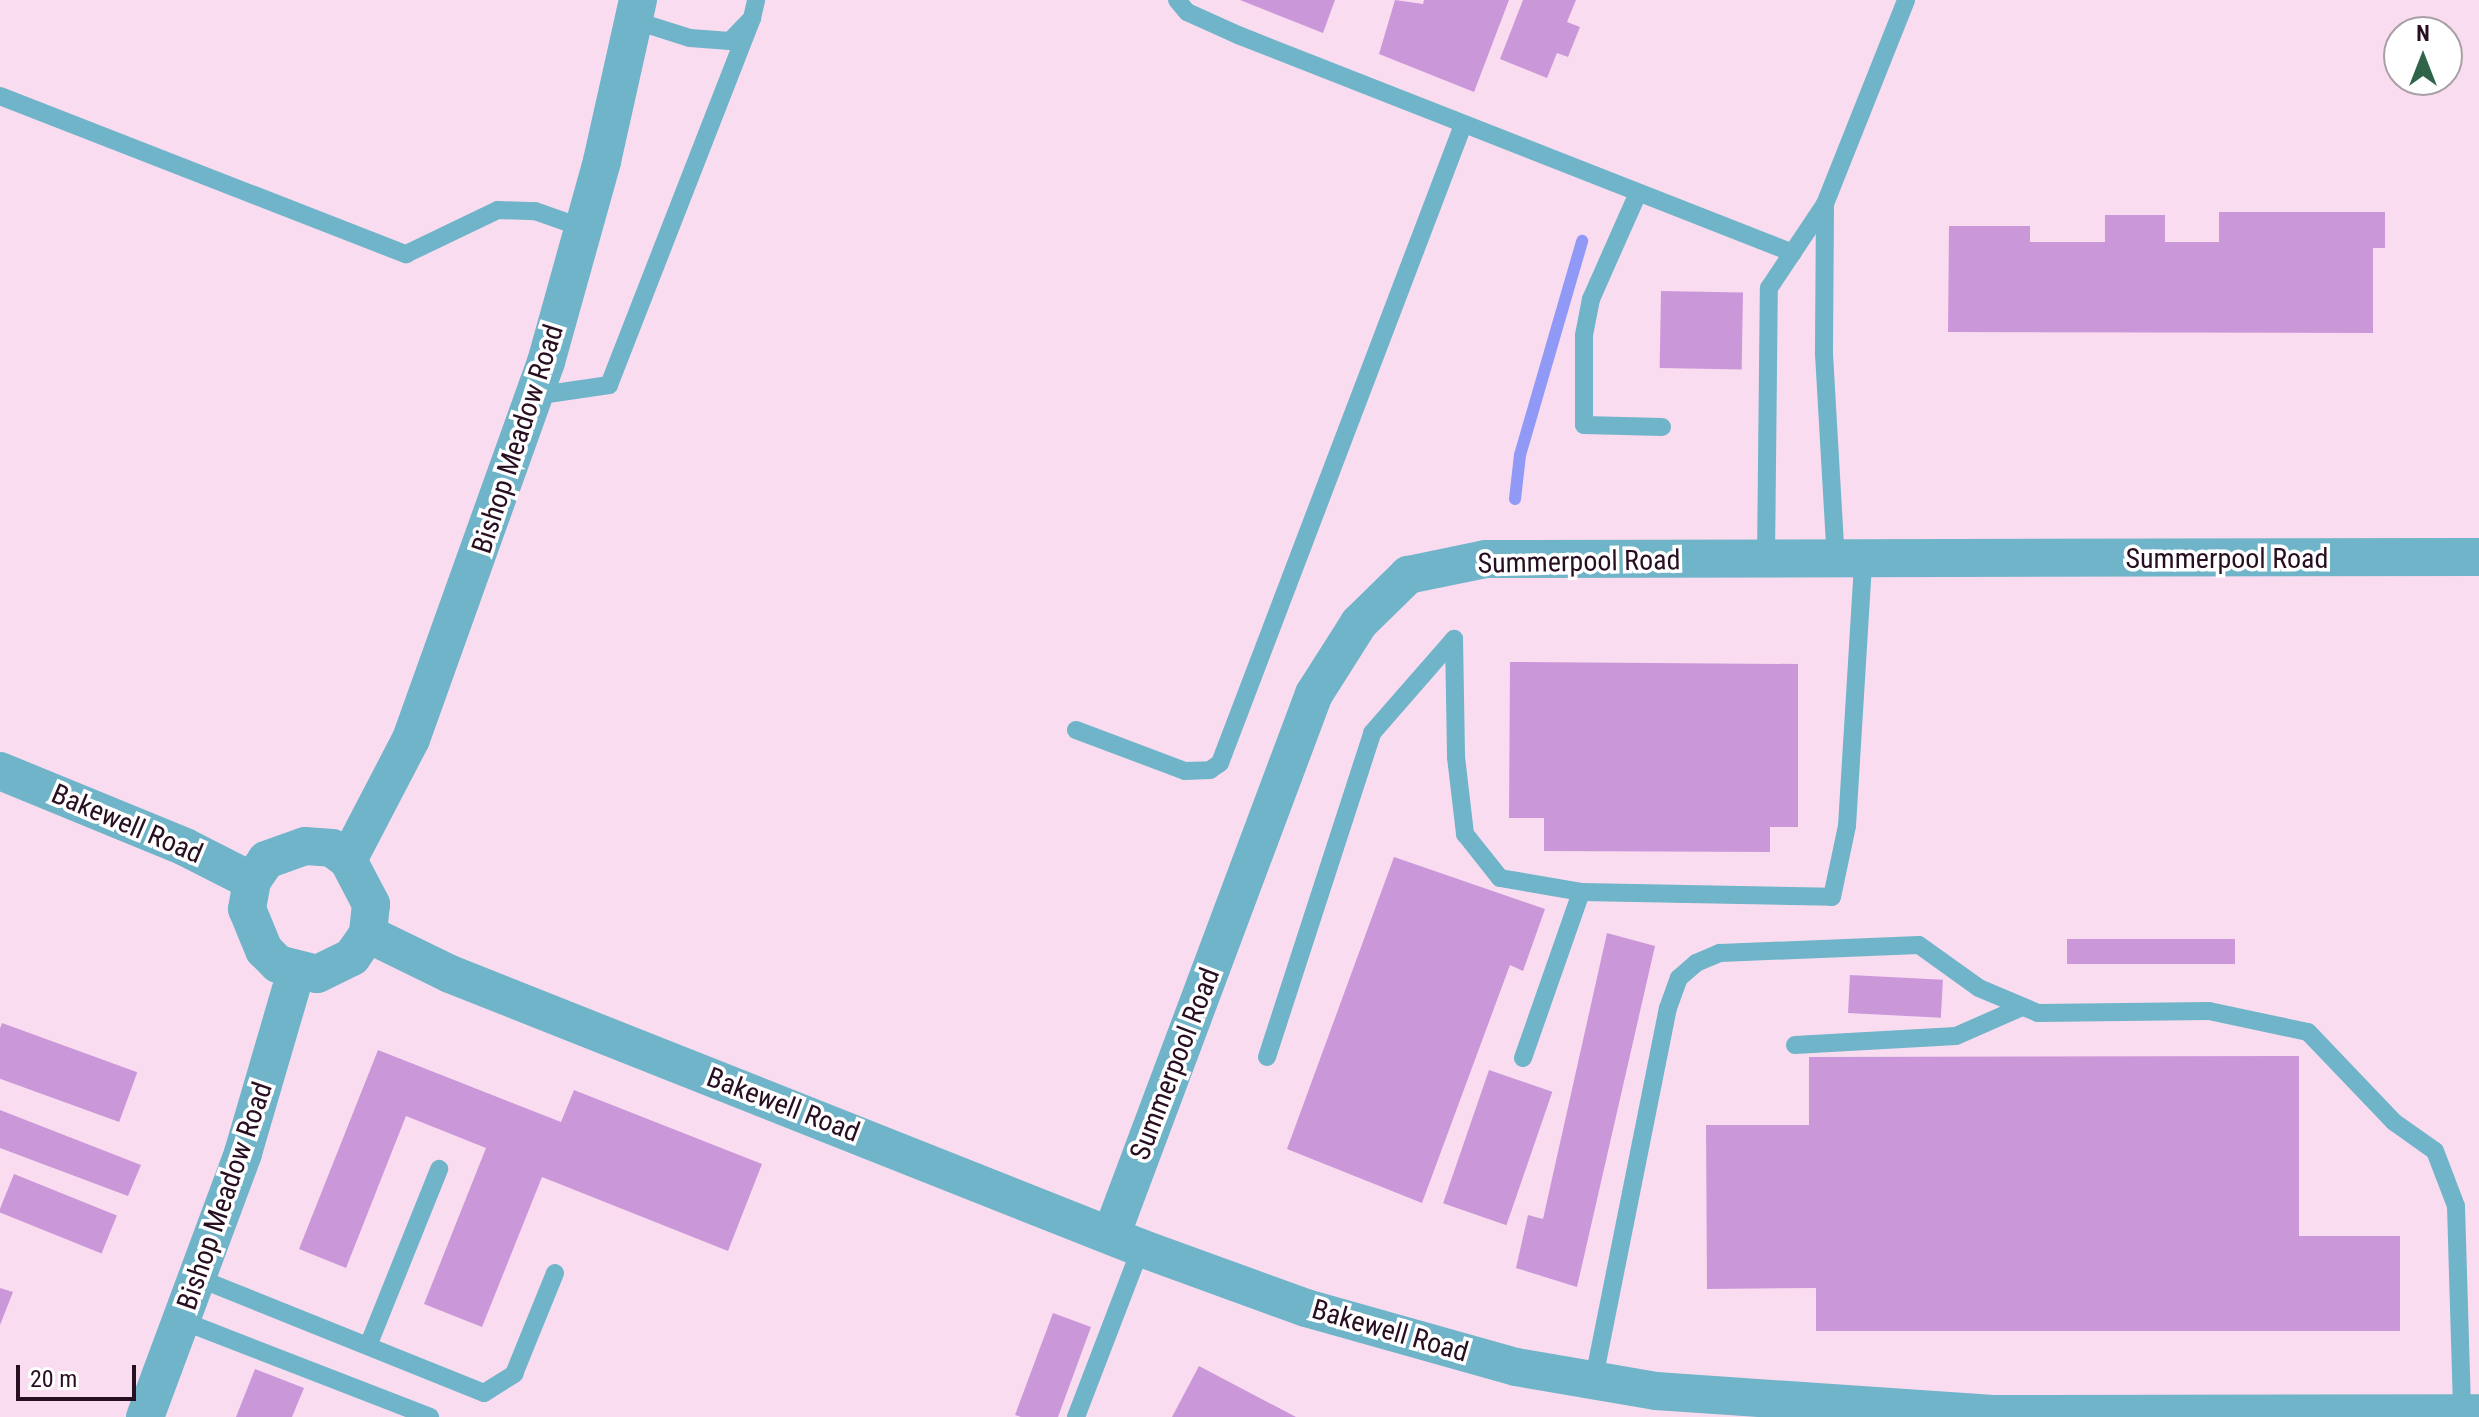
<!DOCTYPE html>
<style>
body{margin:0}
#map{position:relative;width:2479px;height:1417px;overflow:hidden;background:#fadcf0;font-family:"Roboto Condensed",sans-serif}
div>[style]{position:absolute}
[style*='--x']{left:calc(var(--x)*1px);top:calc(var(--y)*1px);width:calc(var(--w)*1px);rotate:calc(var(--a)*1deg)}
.stream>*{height:12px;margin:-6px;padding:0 6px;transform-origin:6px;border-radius:6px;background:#9099f5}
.building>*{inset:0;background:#ca98d9;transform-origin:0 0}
.lane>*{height:18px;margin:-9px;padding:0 9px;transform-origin:9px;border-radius:9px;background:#6fb4c8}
.street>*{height:38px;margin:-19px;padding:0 19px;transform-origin:19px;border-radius:19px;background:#6fb4c8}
span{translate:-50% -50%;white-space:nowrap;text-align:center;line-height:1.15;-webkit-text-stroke:7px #fff;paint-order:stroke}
.street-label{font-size:28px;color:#280e21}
.north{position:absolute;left:2383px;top:16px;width:80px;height:80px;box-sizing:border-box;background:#fff;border:2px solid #a99fa6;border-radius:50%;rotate:0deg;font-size:22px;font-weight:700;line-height:32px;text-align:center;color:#280e21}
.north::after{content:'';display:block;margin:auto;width:28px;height:36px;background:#306448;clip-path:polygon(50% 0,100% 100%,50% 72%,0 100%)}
.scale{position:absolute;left:16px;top:1365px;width:120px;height:36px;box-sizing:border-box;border:4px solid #280e21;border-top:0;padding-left:10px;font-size:24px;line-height:28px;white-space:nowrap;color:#280e21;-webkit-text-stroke:6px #fff;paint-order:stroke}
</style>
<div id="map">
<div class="stream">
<i style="--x:1515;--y:499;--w:44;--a:-83.5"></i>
<i style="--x:1520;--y:455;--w:223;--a:-73.8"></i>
</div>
<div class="building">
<i style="clip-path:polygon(1240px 0,1335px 0,1323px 33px)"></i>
<i style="clip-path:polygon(1395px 0,1423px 4px,1424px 0,1509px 0,1474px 92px,1379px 54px)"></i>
<i style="clip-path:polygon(1523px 0,1576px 0,1567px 22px,1580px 27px,1568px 57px,1557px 53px,1547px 78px,1500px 59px)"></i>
<i style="clip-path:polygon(2219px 212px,2385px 212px,2385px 248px,2373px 248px,2373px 333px,1948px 332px,1949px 226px,2030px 226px,2030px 242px,2105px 242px,2105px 215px,2165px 215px,2165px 242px,2219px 242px)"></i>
<i style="left:1661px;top:291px;width:82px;height:77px;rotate:1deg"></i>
<i style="clip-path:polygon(1510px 662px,1798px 664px,1798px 827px,1770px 827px,1770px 852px,1544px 851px,1544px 818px,1509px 818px)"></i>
<i style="clip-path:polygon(1394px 857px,1545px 909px,1523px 971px,1510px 965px,1422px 1203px,1287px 1149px)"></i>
<i style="clip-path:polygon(1607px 933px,1655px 946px,1577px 1287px,1516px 1268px,1528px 1215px,1543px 1219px)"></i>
<i style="left:2067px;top:939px;width:168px;height:25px"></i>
<i style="left:1850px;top:975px;width:93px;height:38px;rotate:3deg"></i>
<i style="left:2px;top:1023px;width:144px;height:53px;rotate:20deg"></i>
<i style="clip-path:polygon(378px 1050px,561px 1122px,574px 1090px,762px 1164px,728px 1251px,542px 1177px,482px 1327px,424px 1304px,486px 1148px,406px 1116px,346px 1268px,299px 1249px)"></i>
<i style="clip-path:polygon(2299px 1056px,2299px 1236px,2400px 1236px,2400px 1331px,1816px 1331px,1816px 1288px,1707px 1289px,1706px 1125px,1809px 1125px,1809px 1057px)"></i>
<i style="left:1489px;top:1070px;width:67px;height:141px;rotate:19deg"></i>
<i style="clip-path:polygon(0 1110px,141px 1165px,128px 1196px,0 1148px)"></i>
<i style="left:14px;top:1174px;width:111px;height:41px;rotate:22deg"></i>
<i style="clip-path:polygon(0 1288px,13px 1292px,0 1325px)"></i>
<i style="clip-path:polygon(1053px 1313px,1091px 1327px,1058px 1417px,1021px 1417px,1015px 1415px)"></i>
<i style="clip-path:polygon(1199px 1366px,1296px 1417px,1172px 1417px)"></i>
<i style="clip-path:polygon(255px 1369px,304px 1388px,292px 1417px,236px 1417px)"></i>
</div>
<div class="lane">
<i style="--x:1177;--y:0;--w:16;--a:50"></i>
<i style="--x:1187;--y:12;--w:56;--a:24.3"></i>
<i style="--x:1238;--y:35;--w:596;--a:21.44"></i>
<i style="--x:633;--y:20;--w:60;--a:17.5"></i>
<i style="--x:690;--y:38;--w:40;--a:4.3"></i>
<i style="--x:730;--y:41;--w:32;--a:-46"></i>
<i style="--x:752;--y:18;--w:18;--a:-77"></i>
<i style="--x:0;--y:96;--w:436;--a:21.3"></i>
<i style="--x:406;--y:254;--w:102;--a:-25.6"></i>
<i style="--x:498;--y:210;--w:37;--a:2"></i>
<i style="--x:535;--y:211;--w:51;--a:19.5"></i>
<i style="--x:1638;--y:193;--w:116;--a:113.9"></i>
<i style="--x:1591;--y:299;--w:38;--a:101"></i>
<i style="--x:1584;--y:336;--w:89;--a:90"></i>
<i style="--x:1584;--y:425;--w:78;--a:1.5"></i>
<i style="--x:1825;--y:204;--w:150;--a:90.4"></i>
<i style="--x:1824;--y:354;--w:207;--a:86.7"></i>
<i style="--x:534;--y:396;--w:76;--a:-8.3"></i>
<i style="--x:609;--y:385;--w:394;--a:-68.7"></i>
<i style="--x:1766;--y:559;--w:271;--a:-89.4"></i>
<i style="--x:1769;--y:288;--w:101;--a:-56.3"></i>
<i style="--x:1825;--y:204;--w:219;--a:-68.3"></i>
<i style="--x:1454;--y:639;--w:118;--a:89"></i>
<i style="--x:1456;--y:757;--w:78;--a:83.3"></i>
<i style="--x:1465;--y:834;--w:56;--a:51.5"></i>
<i style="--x:1500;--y:878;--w:82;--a:9.8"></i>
<i style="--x:1581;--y:892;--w:251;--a:1.1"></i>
<i style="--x:1832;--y:897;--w:73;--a:-78.1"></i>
<i style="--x:1847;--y:826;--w:265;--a:-86.5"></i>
<i style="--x:1076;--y:730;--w:116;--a:20.6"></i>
<i style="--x:1185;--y:771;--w:25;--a:-2"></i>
<i style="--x:1210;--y:770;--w:12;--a:-35"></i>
<i style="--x:1220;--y:763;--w:683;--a:-69.15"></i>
<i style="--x:1795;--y:1045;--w:161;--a:-3.2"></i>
<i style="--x:1956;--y:1036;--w:72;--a:-23.7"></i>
<i style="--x:1267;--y:1057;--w:341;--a:-72"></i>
<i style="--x:1372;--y:733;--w:125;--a:-48.9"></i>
<i style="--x:1523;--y:1058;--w:176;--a:-70.7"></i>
<i style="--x:198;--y:1278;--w:308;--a:21.9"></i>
<i style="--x:484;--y:1393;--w:36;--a:-32"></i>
<i style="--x:514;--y:1374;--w:109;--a:-67.9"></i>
<i style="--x:183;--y:1321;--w:265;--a:21.2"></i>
<i style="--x:368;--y:1346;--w:191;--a:-68.1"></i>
<i style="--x:1593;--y:1383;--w:382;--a:-78.7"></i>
<i style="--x:1668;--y:1008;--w:32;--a:-70"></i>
<i style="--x:1679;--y:978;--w:23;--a:-41"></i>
<i style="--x:1696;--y:963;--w:26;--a:-23"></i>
<i style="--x:1720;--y:953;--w:199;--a:-2.3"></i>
<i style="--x:1919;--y:945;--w:74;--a:35.6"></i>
<i style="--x:1979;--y:988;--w:64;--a:23"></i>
<i style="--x:2038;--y:1013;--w:171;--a:-0.7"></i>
<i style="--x:2209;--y:1011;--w:101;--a:12"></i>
<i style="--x:2308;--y:1032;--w:124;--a:46.3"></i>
<i style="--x:2394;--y:1122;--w:50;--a:35.3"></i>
<i style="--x:2435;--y:1151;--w:59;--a:69.1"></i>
<i style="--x:2456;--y:1206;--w:207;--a:88.3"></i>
<i style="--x:1076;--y:1417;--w:181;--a:-69"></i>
</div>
<div class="street">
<i style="--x:0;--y:771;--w:200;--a:22.3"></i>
<i style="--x:185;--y:847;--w:75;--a:26.9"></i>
<i style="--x:305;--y:846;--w:27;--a:4"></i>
<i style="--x:332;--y:848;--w:20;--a:37"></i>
<i style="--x:348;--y:860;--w:50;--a:62.4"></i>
<i style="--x:371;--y:904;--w:30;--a:96"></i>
<i style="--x:368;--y:934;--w:28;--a:125"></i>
<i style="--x:352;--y:957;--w:39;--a:154"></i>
<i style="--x:317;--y:974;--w:40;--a:-165.6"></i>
<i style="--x:278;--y:964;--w:20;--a:-135"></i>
<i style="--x:264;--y:950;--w:44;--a:-112.5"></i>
<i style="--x:247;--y:909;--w:28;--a:-80"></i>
<i style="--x:252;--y:881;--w:25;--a:-56"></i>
<i style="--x:266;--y:860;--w:41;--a:-19.7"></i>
<i style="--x:348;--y:860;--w:136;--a:-62.5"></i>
<i style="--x:411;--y:739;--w:400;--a:-70.3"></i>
<i style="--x:546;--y:362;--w:209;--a:-74.4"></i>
<i style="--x:602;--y:161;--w:165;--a:-77.4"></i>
<i style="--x:368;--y:934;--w:91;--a:26"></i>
<i style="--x:450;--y:974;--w:743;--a:21.63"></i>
<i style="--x:1141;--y:1248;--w:176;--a:20"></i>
<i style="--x:1306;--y:1308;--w:218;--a:15.7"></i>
<i style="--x:1516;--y:1367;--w:142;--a:9.7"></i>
<i style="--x:1656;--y:1391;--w:338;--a:3.9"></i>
<i style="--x:1993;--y:1414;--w:486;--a:-0.1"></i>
<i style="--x:1112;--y:1233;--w:576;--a:-69.46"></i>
<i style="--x:1314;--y:694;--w:84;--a:-57.6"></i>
<i style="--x:1359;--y:623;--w:69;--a:-44.4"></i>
<i style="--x:1408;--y:575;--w:80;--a:-11.6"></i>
<i style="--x:1486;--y:559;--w:993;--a:-0.12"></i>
<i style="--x:145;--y:1417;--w:282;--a:-69.6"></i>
<i style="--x:243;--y:1153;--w:189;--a:-73.7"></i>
</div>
<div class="street-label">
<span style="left:518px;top:439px;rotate:-72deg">Bishop Meadow Road</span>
<span style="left:2227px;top:559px">Summerpool Road</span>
<span style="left:1579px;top:562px;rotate:-1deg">Summerpool Road</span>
<span style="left:127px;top:824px;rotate:23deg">Bakewell Road</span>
<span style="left:1175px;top:1064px;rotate:-69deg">Summerpool Road</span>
<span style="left:783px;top:1105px;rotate:21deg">Bakewell Road</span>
<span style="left:225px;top:1196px;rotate:-71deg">Bishop Meadow Road</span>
<span style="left:1390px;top:1331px;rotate:16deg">Bakewell Road</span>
</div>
<div class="north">N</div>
<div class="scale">20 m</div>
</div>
